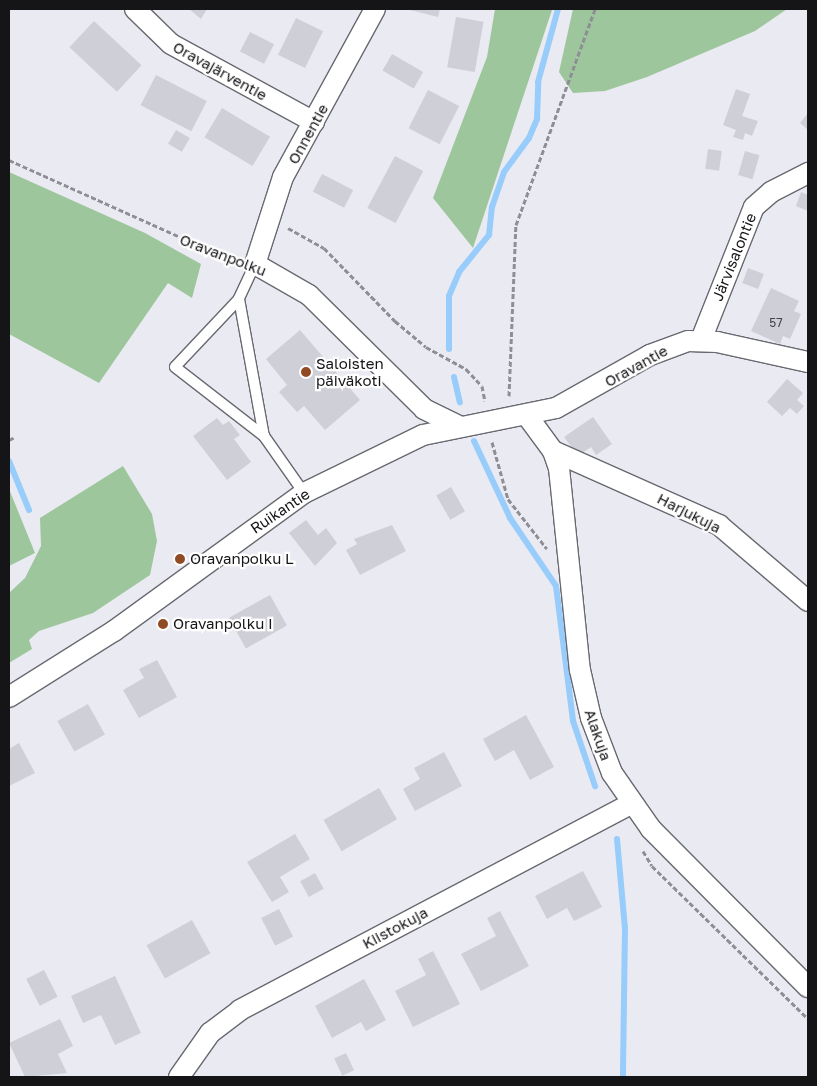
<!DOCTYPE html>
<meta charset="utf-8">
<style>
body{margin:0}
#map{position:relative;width:817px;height:1086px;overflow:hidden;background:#eaeaf2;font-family:"Golos Text",sans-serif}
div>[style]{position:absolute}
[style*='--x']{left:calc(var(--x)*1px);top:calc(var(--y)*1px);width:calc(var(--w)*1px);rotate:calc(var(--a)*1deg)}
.green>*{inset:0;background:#9ec69c}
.stream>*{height:6px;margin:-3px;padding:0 3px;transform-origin:3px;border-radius:3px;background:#98ccfa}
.building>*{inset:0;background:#cfcfd8;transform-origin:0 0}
.path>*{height:3px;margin-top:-1.5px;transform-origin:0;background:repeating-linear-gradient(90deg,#8e8e94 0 5px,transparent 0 7.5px)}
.roads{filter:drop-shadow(1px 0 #686970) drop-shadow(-1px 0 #686970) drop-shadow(0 1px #686970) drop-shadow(0 -1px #686970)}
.lane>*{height:10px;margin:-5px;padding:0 5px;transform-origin:5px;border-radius:5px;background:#fff}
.street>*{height:20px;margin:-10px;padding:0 10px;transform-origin:10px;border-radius:10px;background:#fff}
.dots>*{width:14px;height:14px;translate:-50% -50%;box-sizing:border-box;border:2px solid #fff;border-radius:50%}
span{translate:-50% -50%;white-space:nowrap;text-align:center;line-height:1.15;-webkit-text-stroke:4.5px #fff;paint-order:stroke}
.number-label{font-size:12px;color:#444448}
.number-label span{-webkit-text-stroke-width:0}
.street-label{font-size:15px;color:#151518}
.poi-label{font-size:15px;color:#151518}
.left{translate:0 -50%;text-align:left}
.frame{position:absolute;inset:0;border:10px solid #151518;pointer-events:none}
</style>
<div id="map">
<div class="green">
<i style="clip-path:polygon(495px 9px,552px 10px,473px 248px,433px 198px,487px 57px)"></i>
<i style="clip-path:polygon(573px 9px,787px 9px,755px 31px,647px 77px,605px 91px,573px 93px,559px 72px)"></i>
<i style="clip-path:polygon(9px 172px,145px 233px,201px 264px,192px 298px,168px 283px,99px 383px,9px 334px)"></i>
<i style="clip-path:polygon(123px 466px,152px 514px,157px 541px,150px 575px,93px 613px,39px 631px,29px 640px,32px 649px,9px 663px,9px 593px,25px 578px,41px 546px,40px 518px)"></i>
<i style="clip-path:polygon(9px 489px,35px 553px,9px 566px)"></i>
</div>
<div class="stream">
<i style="--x:449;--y:349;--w:53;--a:-90"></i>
<i style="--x:449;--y:296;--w:26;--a:-67"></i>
<i style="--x:459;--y:272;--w:48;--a:-51"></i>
<i style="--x:489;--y:235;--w:28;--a:-84"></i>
<i style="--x:492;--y:207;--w:37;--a:-71"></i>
<i style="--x:504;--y:172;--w:42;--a:-53.7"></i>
<i style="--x:529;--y:138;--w:21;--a:-67"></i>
<i style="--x:537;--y:119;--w:37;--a:-88"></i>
<i style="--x:538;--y:82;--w:76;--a:-74.7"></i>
<i style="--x:454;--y:377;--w:26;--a:77"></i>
<i style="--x:474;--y:441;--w:85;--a:64.9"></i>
<i style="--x:510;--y:518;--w:82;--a:55.9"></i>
<i style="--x:556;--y:586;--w:136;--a:82.8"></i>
<i style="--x:573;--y:721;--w:69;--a:71.3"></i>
<i style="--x:9;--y:461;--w:53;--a:67.8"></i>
<i style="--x:617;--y:839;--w:89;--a:84.9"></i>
<i style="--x:625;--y:928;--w:149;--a:90.8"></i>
</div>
<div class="building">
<i style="clip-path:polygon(189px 9px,207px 9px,201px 19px)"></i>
<i style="clip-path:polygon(406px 9px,440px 9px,438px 17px)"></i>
<i style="left:456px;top:17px;width:28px;height:51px;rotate:10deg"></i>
<i style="left:296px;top:18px;width:30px;height:41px;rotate:26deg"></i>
<i style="left:94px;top:21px;width:65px;height:36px;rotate:43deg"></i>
<i style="left:250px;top:32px;width:27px;height:22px;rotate:27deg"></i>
<i style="left:392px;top:54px;width:36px;height:19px;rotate:30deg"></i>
<i style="left:156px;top:75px;width:57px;height:34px;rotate:27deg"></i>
<i style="clip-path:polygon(736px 89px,750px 94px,742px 116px,758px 121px,752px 136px,745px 133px,743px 140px,733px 137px,736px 130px,723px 125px)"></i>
<i style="left:428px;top:90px;width:35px;height:43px;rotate:27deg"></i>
<i style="left:222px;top:108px;width:56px;height:34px;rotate:31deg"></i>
<i style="clip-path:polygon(808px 113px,808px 130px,800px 123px)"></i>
<i style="left:176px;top:130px;width:16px;height:16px;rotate:30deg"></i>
<i style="left:708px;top:149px;width:14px;height:20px;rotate:8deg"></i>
<i style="left:745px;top:151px;width:15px;height:25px;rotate:16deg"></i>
<i style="left:395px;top:156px;width:32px;height:59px;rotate:28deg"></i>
<i style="left:322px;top:174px;width:35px;height:20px;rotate:27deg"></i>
<i style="clip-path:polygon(801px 192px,808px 195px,808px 211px,796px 206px)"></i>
<i style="left:748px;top:268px;width:17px;height:16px;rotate:21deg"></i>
<i style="clip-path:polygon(771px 288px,799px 301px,794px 311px,801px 314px,790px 339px,783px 336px,780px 344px,751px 331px)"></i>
<i style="clip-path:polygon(300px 330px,360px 400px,325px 430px,304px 406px,297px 412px,279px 392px,287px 385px,266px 359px)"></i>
<i style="clip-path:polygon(787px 379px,803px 393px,797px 400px,804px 406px,797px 414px,790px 408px,782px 416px,767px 402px)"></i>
<i style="clip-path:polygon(593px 417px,612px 444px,596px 455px,591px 447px,578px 456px,564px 437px)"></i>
<i style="clip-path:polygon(217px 418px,223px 425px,229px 421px,240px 435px,234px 439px,251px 462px,227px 480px,193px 436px)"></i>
<i style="left:451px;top:487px;width:28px;height:17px;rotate:60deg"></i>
<i style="clip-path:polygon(306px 520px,318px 535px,326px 528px,337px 543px,315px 566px,289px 533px)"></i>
<i style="clip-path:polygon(392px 525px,406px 551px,360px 575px,346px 550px,357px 544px,354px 539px)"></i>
<i style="left:270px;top:595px;width:35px;height:47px;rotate:61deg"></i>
<i style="clip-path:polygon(157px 660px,177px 697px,139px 718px,123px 690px,144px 678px,139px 669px)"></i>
<i style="left:88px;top:704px;width:35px;height:35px;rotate:61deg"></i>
<i style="clip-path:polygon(526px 715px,554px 767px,530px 780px,514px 750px,495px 761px,483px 739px)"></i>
<i style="clip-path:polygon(19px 743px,35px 773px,9px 786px,9px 749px)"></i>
<i style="clip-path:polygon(444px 752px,462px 786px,415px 811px,403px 789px,420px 779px,414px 768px)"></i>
<i style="left:379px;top:788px;width:36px;height:64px;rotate:60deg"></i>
<i style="clip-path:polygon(295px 834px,310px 859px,280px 877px,289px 892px,272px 902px,247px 862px)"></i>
<i style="clip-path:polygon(583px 871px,602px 907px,574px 921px,567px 908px,547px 919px,535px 896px)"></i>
<i style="left:315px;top:873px;width:18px;height:17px;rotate:61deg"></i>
<i style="left:279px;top:909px;width:31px;height:20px;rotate:63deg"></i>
<i style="clip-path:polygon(500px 911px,529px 966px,481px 991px,461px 954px,496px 936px,487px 918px)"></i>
<i style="left:192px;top:920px;width:38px;height:52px;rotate:61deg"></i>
<i style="clip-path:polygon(433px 951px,460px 1004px,413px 1027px,395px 991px,426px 975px,418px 959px)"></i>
<i style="left:44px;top:970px;width:30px;height:20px;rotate:63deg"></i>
<i style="clip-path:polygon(115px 976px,141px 1033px,115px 1045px,101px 1015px,83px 1023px,71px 996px)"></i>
<i style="clip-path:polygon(364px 979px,386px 1020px,366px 1031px,361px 1022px,332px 1038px,315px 1006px)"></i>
<i style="clip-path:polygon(60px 1019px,73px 1046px,58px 1054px,67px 1073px,25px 1077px,9px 1043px)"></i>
<i style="left:346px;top:1053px;width:19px;height:13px;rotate:65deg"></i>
</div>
<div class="path">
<i style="--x:9;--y:160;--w:249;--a:24.2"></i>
<i style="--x:288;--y:228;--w:41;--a:29.1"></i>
<i style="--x:324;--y:248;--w:102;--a:45.8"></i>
<i style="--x:395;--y:321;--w:40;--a:40"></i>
<i style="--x:426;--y:347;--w:46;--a:28.8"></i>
<i style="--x:466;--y:369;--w:23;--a:47"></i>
<i style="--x:482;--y:386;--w:15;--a:79"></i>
<i style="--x:509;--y:396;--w:171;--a:-87.7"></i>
<i style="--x:516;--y:225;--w:230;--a:-69.9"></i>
<i style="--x:9;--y:440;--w:7;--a:-27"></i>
<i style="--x:492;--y:442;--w:59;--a:74.3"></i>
<i style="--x:508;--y:499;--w:63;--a:52"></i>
<i style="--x:643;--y:851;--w:17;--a:59"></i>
<i style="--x:652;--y:866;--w:219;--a:44.4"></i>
</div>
<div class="roads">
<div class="lane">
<i style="--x:255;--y:264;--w:38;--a:115"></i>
<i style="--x:239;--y:299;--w:93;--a:133.3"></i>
<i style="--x:175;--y:367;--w:113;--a:37.8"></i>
<i style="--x:264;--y:436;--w:70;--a:54.9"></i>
<i style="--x:239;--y:299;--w:139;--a:79.7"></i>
</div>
<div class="street">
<i style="--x:135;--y:9;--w:50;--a:44.2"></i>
<i style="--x:171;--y:44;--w:163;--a:28.6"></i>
<i style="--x:375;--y:9;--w:192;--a:118.7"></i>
<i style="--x:283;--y:177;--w:91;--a:107.8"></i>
<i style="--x:255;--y:264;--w:62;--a:29.9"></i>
<i style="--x:309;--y:295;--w:162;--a:44.7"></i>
<i style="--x:424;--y:409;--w:37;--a:26"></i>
<i style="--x:701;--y:340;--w:143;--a:-68.3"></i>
<i style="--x:754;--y:207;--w:23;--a:-41"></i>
<i style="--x:771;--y:192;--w:42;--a:-27.2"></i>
<i style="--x:528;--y:417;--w:42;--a:53.7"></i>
<i style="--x:553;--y:451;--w:18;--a:71"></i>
<i style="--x:559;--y:468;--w:203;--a:84.1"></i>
<i style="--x:580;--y:670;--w:49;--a:77.1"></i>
<i style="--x:591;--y:718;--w:59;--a:69.1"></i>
<i style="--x:612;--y:773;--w:68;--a:55.1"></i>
<i style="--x:651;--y:829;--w:223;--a:45.2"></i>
<i style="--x:553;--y:451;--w:182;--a:24"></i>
<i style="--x:719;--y:525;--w:117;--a:40.5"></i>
<i style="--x:9;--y:697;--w:124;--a:-32.2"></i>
<i style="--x:114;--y:631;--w:235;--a:-36"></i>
<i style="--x:304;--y:493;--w:132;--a:-26"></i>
<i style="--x:423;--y:435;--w:136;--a:-11.5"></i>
<i style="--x:556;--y:408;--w:108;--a:-29.4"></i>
<i style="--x:650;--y:355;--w:40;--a:-20.2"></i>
<i style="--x:688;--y:341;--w:29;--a:2"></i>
<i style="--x:717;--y:342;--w:93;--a:12.4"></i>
<i style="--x:179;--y:1077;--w:54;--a:-54.8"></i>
<i style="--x:210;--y:1033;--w:38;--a:-37"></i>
<i style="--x:240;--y:1010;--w:442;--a:-27.8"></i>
</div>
</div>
<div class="dots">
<i style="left:306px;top:372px;background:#904a24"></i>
<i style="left:180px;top:559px;background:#904a24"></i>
<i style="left:163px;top:624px;background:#904a24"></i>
</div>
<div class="number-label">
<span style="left:776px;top:323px">57</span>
</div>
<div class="street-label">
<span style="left:220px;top:71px;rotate:29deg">Oravajärventie</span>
<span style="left:308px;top:134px;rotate:-61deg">Onnentie</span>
<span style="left:223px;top:255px;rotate:21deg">Oravanpolku</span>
<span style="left:734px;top:257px;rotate:-68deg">Järvisalontie</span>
<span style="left:636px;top:366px;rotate:-29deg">Oravantie</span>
<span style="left:280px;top:511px;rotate:-34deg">Ruikantie</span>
<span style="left:689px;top:513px;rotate:27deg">Harjukuja</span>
<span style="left:598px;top:735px;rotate:71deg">Alakuja</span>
<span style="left:395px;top:928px;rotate:-28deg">Kiistokuja</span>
</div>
<div class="poi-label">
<span class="left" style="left:316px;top:372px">Saloisten<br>päiväkoti</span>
<span class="left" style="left:190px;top:559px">Oravanpolku L</span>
<span class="left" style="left:173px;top:624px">Oravanpolku I</span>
</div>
<div class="frame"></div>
</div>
